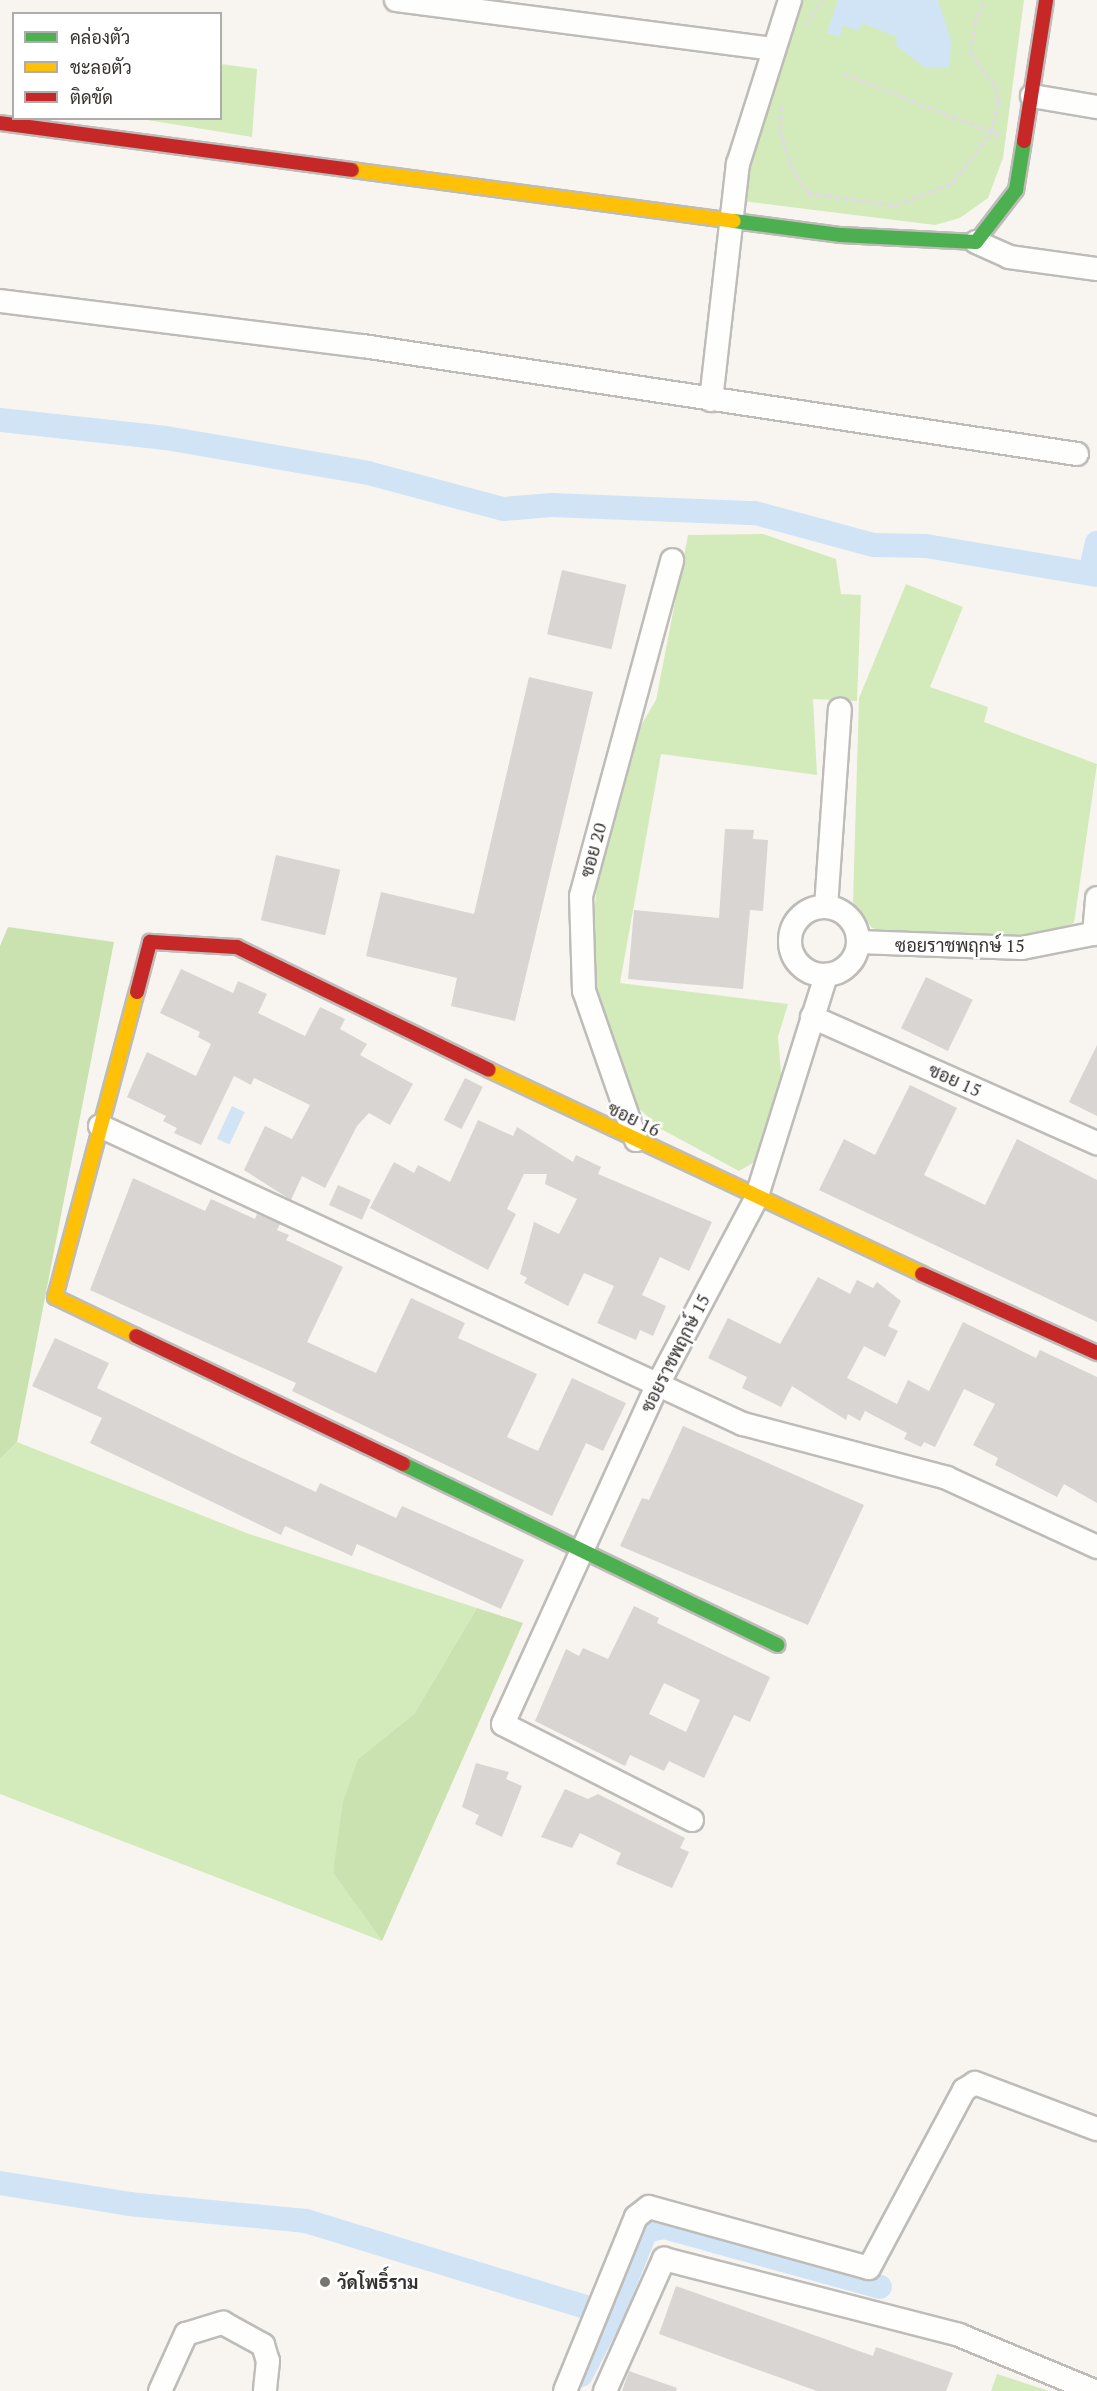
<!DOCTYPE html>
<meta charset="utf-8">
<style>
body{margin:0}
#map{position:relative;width:1097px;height:2391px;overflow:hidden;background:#f8f5f0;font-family:"PT Serif",Sarabun,serif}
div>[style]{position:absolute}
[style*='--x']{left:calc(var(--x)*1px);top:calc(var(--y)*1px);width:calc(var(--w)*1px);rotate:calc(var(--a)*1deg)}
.green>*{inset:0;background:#d3ebba}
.forest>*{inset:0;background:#c9e2af}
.water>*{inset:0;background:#d0e4f6;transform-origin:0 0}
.canal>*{height:24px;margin:-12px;padding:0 12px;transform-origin:12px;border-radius:12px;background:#d0e4f6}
.building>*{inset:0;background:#d8d5d2;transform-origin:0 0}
.path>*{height:4px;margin-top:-2px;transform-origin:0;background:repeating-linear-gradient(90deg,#dedddc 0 6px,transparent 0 9px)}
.roads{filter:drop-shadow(2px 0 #bebcb8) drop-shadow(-2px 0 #bebcb8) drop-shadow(0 2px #bebcb8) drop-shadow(0 -2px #bebcb8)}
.street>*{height:22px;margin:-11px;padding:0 11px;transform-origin:11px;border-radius:11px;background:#fefefd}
.street>.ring{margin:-11px;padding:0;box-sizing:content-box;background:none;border:22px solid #fefefd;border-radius:50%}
.fast>*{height:14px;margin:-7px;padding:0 7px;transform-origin:7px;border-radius:7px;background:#4caf50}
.slow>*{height:14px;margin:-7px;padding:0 7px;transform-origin:7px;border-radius:7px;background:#ffc107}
.jam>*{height:14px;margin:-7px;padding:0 7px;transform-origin:7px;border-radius:7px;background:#c62828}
.dots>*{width:16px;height:16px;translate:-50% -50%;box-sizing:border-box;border:3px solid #fff;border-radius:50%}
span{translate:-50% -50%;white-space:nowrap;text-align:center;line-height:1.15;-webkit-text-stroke:5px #fff;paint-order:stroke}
.street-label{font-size:18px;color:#34312e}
.poi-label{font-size:18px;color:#34312e;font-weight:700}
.left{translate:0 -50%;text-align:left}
.legend{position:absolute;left:12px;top:12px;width:210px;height:108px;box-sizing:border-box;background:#fff;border:2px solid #aeadab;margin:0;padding:8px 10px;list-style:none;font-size:18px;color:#34312e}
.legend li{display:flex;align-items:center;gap:12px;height:30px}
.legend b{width:30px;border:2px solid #aeadab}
</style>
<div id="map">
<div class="green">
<i style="clip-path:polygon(804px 0,1024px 0,1003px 158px,988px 198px,960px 218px,935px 225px,743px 201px,759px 122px)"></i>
<i style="clip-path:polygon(221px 64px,257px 69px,252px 137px,141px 119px,220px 118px)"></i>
<i style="clip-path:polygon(763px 534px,836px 559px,841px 594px,861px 595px,857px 701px,813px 699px,817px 775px,661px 754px,620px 983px,788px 1004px,778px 1037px,782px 1084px,758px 1160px,739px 1171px,661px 1129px,632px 1102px,589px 971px,598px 872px,634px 737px,656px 700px,688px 535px)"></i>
<i style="clip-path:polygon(906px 584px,963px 607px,930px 687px,988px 707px,984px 722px,1097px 764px,1074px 923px,1051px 932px,970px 940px,898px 935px,872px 928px,853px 902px,859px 698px)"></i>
<i style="clip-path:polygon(17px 1442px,249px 1534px,477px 1608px,414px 1714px,358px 1759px,333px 1873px,382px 1941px,0 1794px,0 1459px)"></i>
<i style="clip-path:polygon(997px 2374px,1049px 2391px,991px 2391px)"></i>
</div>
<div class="forest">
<i style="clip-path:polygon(8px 927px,114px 942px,17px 1442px,0 1459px,0 946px)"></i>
<i style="clip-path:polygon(477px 1608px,523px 1623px,382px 1941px,333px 1873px,343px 1802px,358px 1759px,414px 1714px)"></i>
</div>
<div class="water">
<i style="clip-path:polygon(838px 0,938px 0,951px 40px,950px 67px,925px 68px,896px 45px,897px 37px,862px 23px,858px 31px,843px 25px,840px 37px,827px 33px)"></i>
<i style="left:232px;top:1106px;width:14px;height:36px;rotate:25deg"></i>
</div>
<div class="canal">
<i style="--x:0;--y:420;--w:167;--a:6.2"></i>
<i style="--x:166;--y:438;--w:205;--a:9.8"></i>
<i style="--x:368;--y:473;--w:140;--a:14.9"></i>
<i style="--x:503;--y:509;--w:49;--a:-4.7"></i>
<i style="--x:552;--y:505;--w:203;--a:2.3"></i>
<i style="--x:755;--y:513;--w:123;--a:15.1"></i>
<i style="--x:874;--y:545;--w:52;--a:1.1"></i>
<i style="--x:926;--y:546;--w:173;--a:9.6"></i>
<i style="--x:1090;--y:573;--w:31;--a:-77"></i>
<i style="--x:0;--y:2183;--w:131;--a:9.2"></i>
<i style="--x:129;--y:2204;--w:178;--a:5.5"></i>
<i style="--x:306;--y:2221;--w:320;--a:17.1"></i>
<i style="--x:612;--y:2315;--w:91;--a:-68"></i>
<i style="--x:646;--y:2231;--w:18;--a:-13"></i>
<i style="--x:664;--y:2227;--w:224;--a:15.5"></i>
<i style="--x:581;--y:2375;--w:68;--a:-62.7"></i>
</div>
<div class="building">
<i style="left:562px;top:570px;width:66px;height:66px;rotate:13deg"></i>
<i style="clip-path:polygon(529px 677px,593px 692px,515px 1021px,451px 1006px,457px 978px,366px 956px,381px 892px,474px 914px)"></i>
<i style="clip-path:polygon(725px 829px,754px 830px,753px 839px,768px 840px,763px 911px,750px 910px,743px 989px,628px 979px,634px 910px,719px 918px)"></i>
<i style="left:276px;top:855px;width:66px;height:67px;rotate:13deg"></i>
<i style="clip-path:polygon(181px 969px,233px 993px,238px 981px,267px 994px,258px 1013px,305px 1036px,320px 1007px,345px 1019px,340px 1029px,367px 1044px,360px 1055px,413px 1084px,390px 1125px,369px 1113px,357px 1126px,325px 1188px,302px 1176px,291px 1200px,244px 1170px,265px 1126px,292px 1139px,310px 1105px,254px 1078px,251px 1085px,234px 1076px,201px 1145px,174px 1133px,177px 1128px,163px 1121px,166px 1116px,127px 1097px,147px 1052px,196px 1076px,211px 1044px,198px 1037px,200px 1032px,160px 1013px)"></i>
<i style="left:926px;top:977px;width:52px;height:57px;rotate:26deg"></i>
<i style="clip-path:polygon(1097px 1045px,1097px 1116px,1069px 1102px)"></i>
<i style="left:465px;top:1078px;width:20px;height:47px;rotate:27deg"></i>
<i style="clip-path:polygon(910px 1085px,957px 1108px,924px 1175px,985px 1205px,1017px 1139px,1097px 1180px,1097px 1322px,819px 1190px,844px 1139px,875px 1155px)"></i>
<i style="clip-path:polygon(478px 1120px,513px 1136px,517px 1127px,573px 1162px,576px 1155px,601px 1167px,598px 1174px,712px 1222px,689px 1271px,660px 1257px,642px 1295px,666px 1306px,653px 1336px,640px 1330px,636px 1340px,597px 1323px,614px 1286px,584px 1273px,568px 1306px,524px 1283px,527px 1278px,520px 1274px,534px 1222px,559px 1234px,577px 1199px,545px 1184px,547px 1174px,524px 1174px,507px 1209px,516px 1214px,488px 1270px,370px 1208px,394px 1162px,414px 1173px,418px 1165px,450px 1182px)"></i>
<i style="clip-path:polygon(133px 1178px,205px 1211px,211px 1199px,255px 1219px,257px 1214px,280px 1224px,277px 1230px,289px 1235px,286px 1240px,343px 1267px,307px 1342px,376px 1373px,411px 1298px,465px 1323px,458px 1338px,537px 1374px,507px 1437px,538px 1451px,572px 1378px,626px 1403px,603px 1451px,586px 1443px,552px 1516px,292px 1391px,296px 1383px,90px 1290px)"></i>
<i style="left:338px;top:1185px;width:36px;height:22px;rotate:24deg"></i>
<i style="clip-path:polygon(818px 1277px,850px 1294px,857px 1280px,873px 1288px,877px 1282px,901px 1301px,888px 1326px,898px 1331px,885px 1357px,864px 1346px,847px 1378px,897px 1404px,908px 1380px,929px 1391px,963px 1322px,1036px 1358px,1040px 1350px,1097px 1377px,1097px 1503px,1064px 1484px,1057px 1497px,995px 1465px,998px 1458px,973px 1445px,995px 1404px,964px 1389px,935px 1447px,924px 1442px,921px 1447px,904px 1439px,907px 1433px,865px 1411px,860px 1421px,848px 1414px,846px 1420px,792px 1386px,781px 1407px,742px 1388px,747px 1377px,708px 1358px,728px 1318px,780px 1344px)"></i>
<i style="clip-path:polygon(55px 1338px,109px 1363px,97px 1388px,231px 1453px,316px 1492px,320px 1483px,396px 1518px,402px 1506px,524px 1560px,501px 1609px,357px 1544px,352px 1556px,285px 1526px,281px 1535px,90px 1443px,102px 1418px,32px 1386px)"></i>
<i style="clip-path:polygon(683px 1426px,864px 1505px,808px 1625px,620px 1546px,642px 1498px,649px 1500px)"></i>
<i style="clip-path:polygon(evenodd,634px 1606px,659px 1618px,657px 1623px,770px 1677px,750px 1722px,734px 1715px,704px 1778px,669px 1761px,664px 1771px,630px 1755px,625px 1766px,535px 1721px,566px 1649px,579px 1656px,583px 1648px,608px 1659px,634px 1606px,664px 1683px,700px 1700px,686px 1732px,649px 1714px,664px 1683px)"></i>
<i style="clip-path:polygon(476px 1763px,509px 1772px,506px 1779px,522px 1786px,502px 1837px,475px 1824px,479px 1815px,462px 1807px)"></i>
<i style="clip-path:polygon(565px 1789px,588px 1799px,598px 1794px,685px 1838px,680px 1848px,689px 1852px,672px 1888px,616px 1864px,621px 1853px,580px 1833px,572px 1848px,541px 1837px)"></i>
<i style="clip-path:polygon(676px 2286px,873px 2356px,876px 2347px,953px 2373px,946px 2391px,817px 2391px,659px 2334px)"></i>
<i style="clip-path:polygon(629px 2371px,677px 2388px,676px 2391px,622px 2391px)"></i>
</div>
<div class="path">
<i style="--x:806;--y:25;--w:30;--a:-57"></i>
<i style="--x:843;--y:74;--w:168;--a:21.4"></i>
<i style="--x:781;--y:106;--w:25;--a:92"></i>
<i style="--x:780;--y:131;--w:37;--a:73"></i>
<i style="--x:791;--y:166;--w:31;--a:59"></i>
<i style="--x:807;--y:193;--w:89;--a:8.4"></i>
<i style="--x:895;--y:206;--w:62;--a:-21.6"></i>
<i style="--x:953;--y:183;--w:61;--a:-52.9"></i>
<i style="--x:990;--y:134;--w:33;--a:-74"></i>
<i style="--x:999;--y:102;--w:16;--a:-104"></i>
<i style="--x:995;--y:86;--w:39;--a:-128"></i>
<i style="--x:971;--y:55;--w:30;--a:-84"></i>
<i style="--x:974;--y:25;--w:27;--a:-66"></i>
</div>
<div class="roads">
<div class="street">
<i style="--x:396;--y:0;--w:380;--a:7.4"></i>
<i style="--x:1032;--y:96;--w:66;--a:9.6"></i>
<i style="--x:976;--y:242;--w:36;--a:24"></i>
<i style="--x:1009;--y:257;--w:89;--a:7.8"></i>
<i style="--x:0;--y:301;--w:366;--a:7.1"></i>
<i style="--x:363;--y:346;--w:722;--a:8.6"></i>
<i style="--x:711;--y:400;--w:238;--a:-83.5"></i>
<i style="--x:738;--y:164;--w:172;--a:-72.4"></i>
<i style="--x:826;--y:907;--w:198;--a:-86"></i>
<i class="ring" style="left:790px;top:907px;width:46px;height:46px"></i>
<i style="--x:1094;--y:934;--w:36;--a:-85"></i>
<i style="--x:858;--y:942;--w:164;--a:2.1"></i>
<i style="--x:1022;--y:948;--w:76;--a:-11.3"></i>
<i style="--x:812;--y:1017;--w:312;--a:23.9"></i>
<i style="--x:100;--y:1126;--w:709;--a:24.87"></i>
<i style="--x:743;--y:1424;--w:211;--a:14.8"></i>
<i style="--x:947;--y:1478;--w:165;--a:24.7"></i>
<i style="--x:636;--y:1140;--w:158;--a:-109.2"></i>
<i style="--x:584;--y:991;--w:95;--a:-91.8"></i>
<i style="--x:581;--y:896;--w:348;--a:-74.8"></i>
<i style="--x:692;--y:1820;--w:212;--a:-153.1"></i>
<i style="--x:503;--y:1724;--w:371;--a:-65.5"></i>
<i style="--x:657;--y:1386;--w:212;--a:-62.1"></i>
<i style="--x:756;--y:1199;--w:235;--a:-72.6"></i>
<i style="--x:160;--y:2391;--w:63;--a:-65.5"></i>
<i style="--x:186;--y:2334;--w:39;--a:-17"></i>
<i style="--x:223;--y:2323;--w:46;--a:28.8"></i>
<i style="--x:263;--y:2345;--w:17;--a:73"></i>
<i style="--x:268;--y:2361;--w:30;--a:96"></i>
<i style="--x:565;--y:2391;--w:188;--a:-67.8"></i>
<i style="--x:636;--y:2217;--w:16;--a:-38"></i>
<i style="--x:649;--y:2207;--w:228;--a:15.5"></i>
<i style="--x:869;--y:2268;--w:202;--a:-61.9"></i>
<i style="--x:964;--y:2090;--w:13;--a:-32"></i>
<i style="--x:975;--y:2083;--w:130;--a:20.7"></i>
<i style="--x:605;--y:2391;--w:145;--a:-65.9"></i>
<i style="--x:664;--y:2259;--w:305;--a:14.4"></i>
<i style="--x:959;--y:2335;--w:146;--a:22.5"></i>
</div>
<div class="fast">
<i style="--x:734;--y:221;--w:108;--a:7.5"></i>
<i style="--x:841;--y:235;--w:135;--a:3"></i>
<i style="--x:976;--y:242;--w:66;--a:-52.4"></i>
<i style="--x:1016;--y:190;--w:50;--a:-80.7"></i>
<i style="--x:403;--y:1464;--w:416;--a:25.8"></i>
</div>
<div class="slow">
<i style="--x:352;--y:170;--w:385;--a:7.6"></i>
<i style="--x:489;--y:1070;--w:479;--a:25.2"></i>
<i style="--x:136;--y:1336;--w:90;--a:-154.3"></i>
<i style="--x:55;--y:1297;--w:316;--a:-75"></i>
</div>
<div class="jam">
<i style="--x:0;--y:123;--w:355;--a:7.6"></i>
<i style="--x:1024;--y:141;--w:143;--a:-81.1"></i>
<i style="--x:137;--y:992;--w:52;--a:-75.4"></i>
<i style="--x:150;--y:942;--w:87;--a:3.3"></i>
<i style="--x:237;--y:947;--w:280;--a:26"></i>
<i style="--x:922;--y:1274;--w:192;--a:24.3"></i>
<i style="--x:136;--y:1336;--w:296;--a:25.6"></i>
</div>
</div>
<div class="dots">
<i style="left:325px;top:2282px;background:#797672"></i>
</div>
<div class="street-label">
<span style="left:593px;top:850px;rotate:-75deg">ซอย 20</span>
<span style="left:960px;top:945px">ซอยราชพฤกษ์ 15</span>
<span style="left:955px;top:1080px;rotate:24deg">ซอย 15</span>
<span style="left:634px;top:1119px;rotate:26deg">ซอย 16</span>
<span style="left:675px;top:1353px;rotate:-63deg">ซอยราชพฤกษ์ 15</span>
</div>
<div class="poi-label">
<span class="left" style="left:337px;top:2282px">วัดโพธิ์ราม</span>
</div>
<ul class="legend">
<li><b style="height:8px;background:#4caf50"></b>คล่องตัว</li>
<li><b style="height:8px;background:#ffc107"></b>ชะลอตัว</li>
<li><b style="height:8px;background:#c62828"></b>ติดขัด</li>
</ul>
</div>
